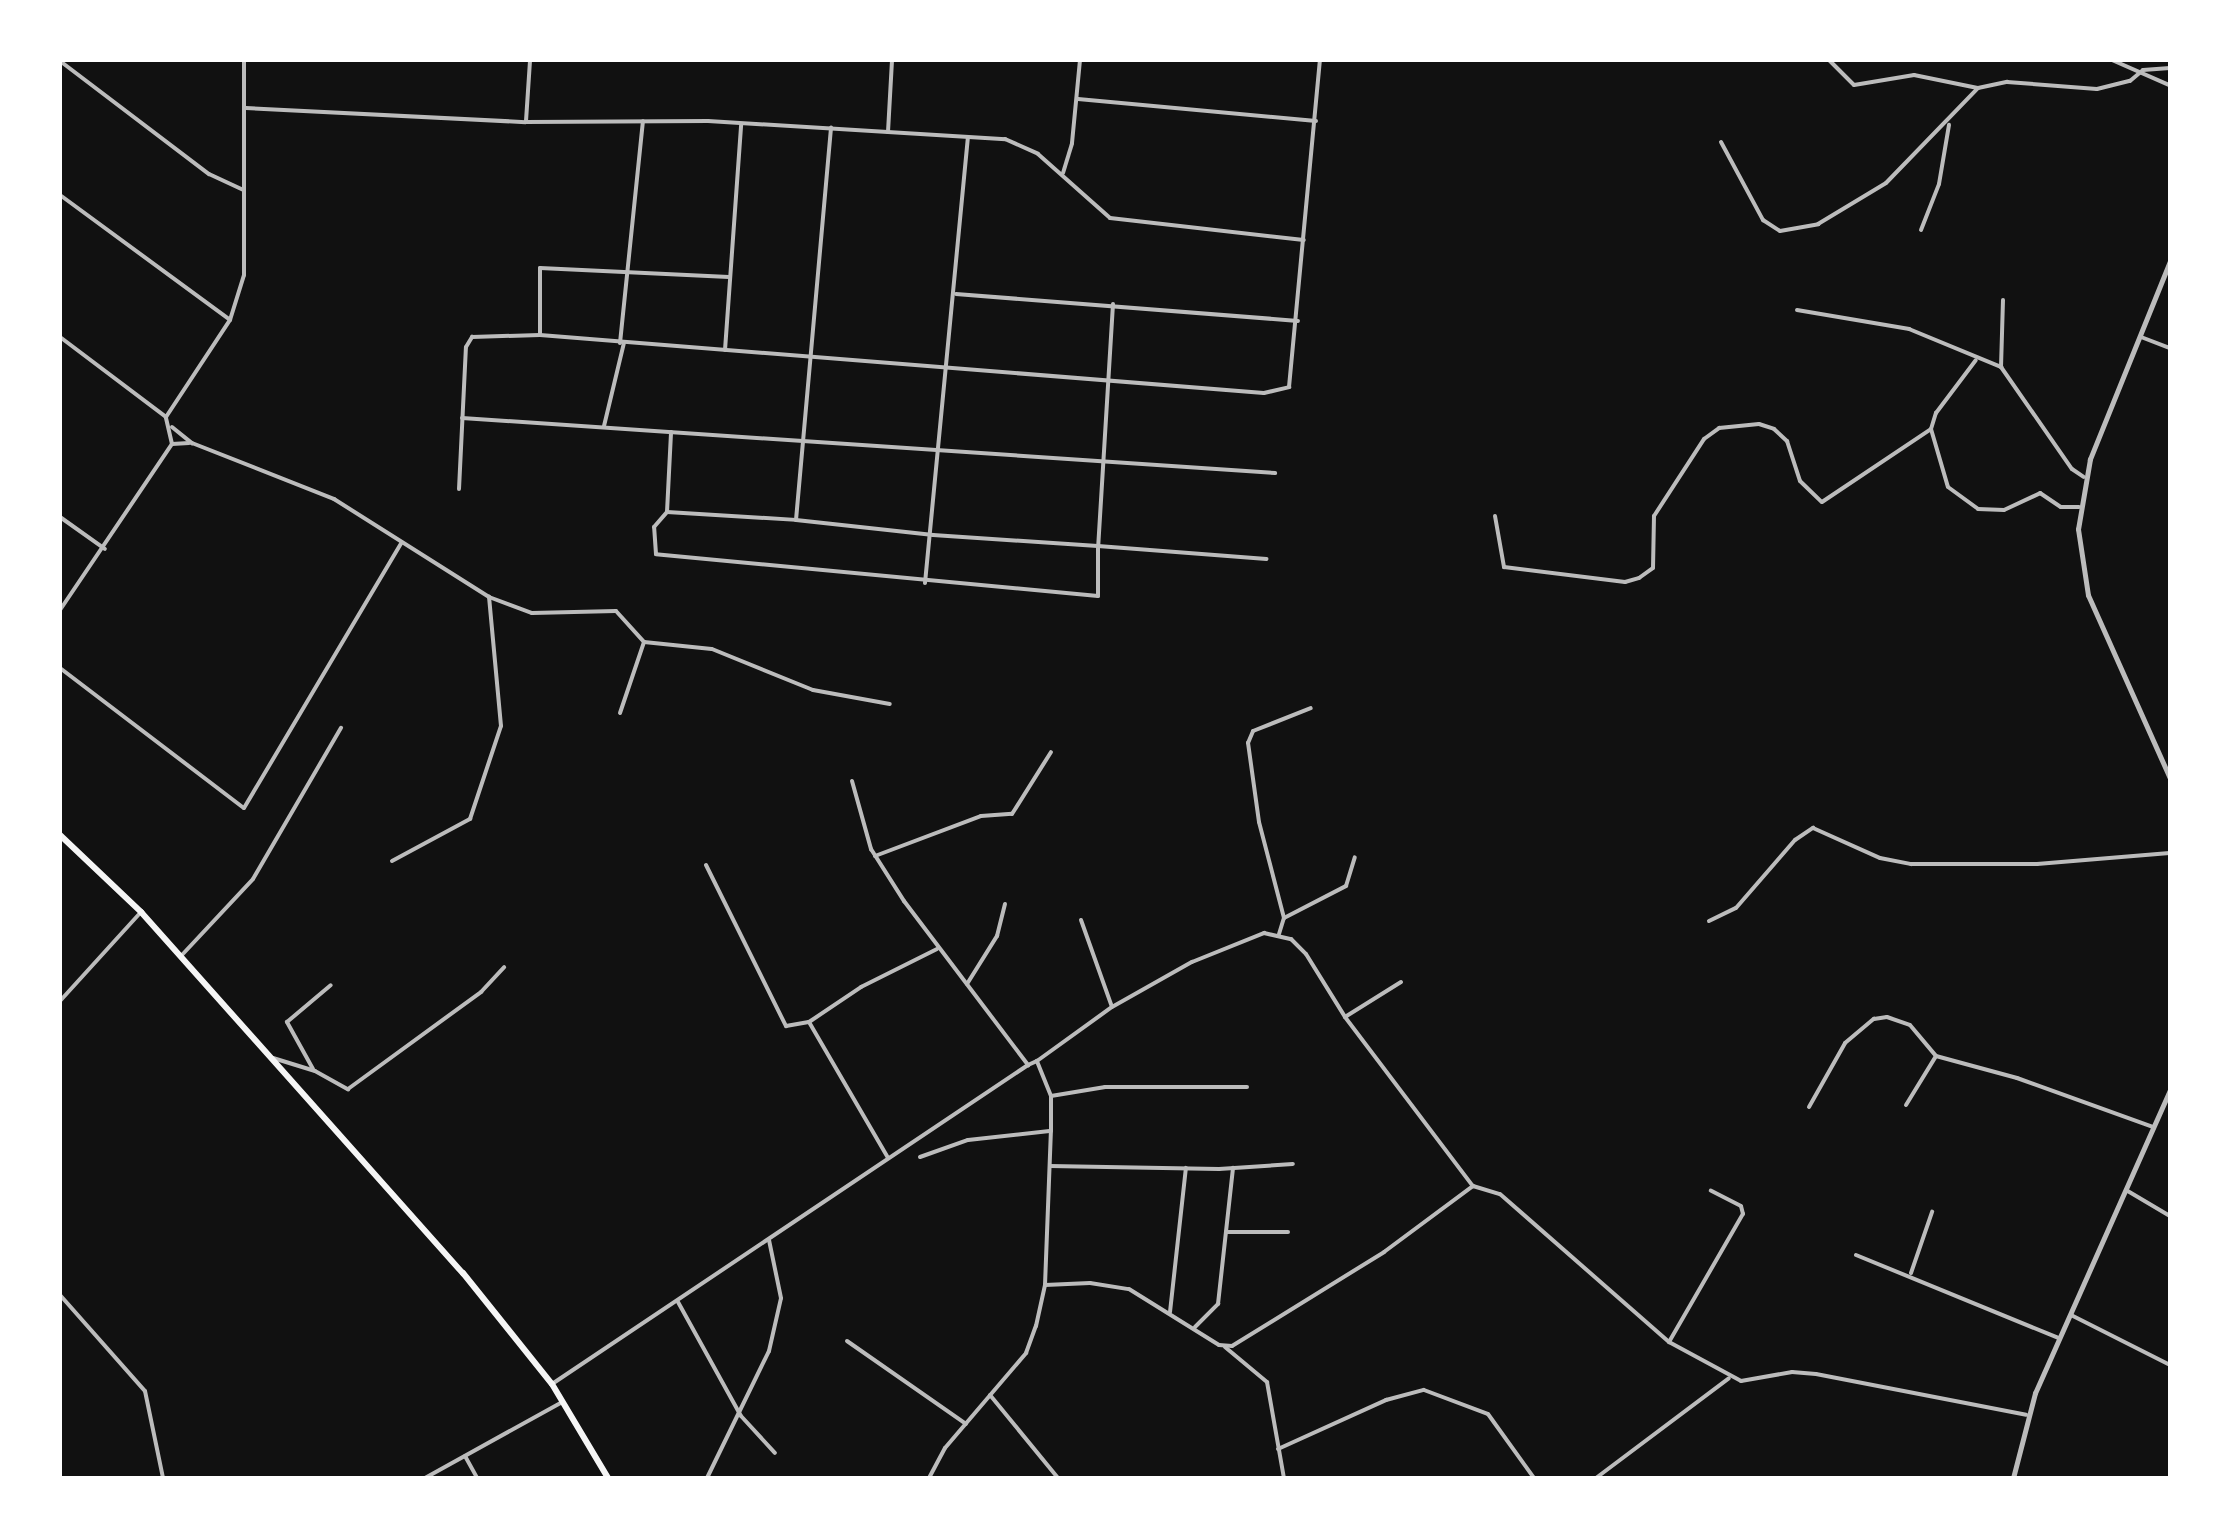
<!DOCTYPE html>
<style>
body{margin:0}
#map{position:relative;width:2230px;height:1538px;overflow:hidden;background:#111;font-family:Karla,sans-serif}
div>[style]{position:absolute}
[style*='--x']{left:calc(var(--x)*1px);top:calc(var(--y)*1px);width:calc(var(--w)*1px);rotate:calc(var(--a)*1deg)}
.minor>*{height:4px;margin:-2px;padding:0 2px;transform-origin:2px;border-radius:2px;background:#bcbcbc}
.tertiary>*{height:5px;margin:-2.5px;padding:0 2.5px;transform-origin:2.5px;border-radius:2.5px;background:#bcbcbc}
.primary>*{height:6px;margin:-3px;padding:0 3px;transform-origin:3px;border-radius:3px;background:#f5f5f5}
span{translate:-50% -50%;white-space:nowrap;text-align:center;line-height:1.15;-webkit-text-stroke:6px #fff;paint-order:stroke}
.frame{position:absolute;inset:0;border:62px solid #fff;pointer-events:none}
</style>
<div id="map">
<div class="minor">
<i style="--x:1829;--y:60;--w:35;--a:45"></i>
<i style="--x:1854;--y:85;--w:61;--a:-9.5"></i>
<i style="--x:1914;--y:75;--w:65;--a:11.5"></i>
<i style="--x:1978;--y:88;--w:30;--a:-12"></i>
<i style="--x:2007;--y:82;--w:90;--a:4.4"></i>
<i style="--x:2097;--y:89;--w:34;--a:-14"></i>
<i style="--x:2130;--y:81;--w:17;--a:-40"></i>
<i style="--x:2143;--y:70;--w:27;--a:-4"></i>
<i style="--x:2112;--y:60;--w:62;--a:23.7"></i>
<i style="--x:60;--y:61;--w:187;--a:37.2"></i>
<i style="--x:209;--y:174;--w:38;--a:25"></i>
<i style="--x:1078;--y:99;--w:239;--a:5.3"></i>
<i style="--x:246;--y:108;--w:280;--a:2.9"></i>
<i style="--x:526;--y:122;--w:182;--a:-0.3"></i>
<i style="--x:708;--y:121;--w:298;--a:3.5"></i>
<i style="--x:1005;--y:139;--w:36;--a:24"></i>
<i style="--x:1038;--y:154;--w:96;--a:41.6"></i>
<i style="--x:1110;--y:218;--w:195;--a:6.5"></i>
<i style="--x:526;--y:121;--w:61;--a:-86.2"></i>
<i style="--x:888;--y:132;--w:72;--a:-86.8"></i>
<i style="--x:1721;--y:142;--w:89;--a:61.7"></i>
<i style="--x:1763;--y:220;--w:20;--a:33"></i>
<i style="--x:1780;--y:231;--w:39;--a:-10"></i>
<i style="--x:1818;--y:224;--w:79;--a:-31.1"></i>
<i style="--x:1886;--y:183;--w:132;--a:-45.9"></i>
<i style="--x:1063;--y:173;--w:31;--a:-73"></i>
<i style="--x:1072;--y:143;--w:83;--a:-84.5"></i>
<i style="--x:60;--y:195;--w:211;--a:36.3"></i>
<i style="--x:1921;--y:230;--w:49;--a:-68.6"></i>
<i style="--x:1939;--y:184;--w:60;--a:-80.4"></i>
<i style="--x:956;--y:294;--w:343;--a:4.5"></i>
<i style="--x:2003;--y:300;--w:67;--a:91.7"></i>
<i style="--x:2001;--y:367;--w:124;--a:55.2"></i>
<i style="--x:2072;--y:469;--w:14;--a:34"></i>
<i style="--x:1113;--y:304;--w:242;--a:93.5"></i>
<i style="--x:1098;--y:546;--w:50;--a:90"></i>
<i style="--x:1098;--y:596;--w:444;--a:-174.6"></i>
<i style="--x:656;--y:554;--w:27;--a:-94"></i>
<i style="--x:654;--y:527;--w:20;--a:-49"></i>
<i style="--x:667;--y:512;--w:129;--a:3.5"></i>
<i style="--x:796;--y:520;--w:138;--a:6.2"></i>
<i style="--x:933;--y:535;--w:165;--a:3.8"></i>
<i style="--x:1098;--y:546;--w:169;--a:4.4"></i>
<i style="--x:1797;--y:310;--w:114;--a:9.6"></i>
<i style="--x:1909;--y:329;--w:100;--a:22.4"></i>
<i style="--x:540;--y:335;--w:67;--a:-90"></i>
<i style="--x:540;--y:268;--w:189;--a:2.7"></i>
<i style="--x:60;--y:337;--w:133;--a:37"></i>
<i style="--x:2141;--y:337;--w:31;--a:21"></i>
<i style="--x:620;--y:343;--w:223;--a:-84.1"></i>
<i style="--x:725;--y:350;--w:226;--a:-85.9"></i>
<i style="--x:462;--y:418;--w:815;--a:3.87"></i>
<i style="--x:604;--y:426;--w:85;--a:-76.5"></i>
<i style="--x:172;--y:427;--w:26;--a:39"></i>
<i style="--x:192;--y:443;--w:153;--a:21.5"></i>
<i style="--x:334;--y:499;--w:183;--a:32.3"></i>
<i style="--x:489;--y:597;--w:46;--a:20.4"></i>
<i style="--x:532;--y:613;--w:84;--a:-1.4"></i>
<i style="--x:616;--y:611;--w:42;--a:47.9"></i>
<i style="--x:644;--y:642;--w:68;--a:5.9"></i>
<i style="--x:712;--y:649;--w:109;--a:22.1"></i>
<i style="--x:813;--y:690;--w:78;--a:10.3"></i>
<i style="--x:1931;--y:429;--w:60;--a:73.7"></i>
<i style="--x:1948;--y:487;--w:37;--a:36"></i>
<i style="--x:1978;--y:509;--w:26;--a:2"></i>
<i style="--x:2004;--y:510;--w:40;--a:-25"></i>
<i style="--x:2040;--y:493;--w:25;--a:34"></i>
<i style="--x:2061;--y:507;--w:18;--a:0"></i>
<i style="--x:172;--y:444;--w:17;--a:-3"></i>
<i style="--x:459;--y:489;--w:142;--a:-87.2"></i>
<i style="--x:466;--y:347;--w:12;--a:-59"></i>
<i style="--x:472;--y:337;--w:68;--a:-1.7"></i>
<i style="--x:540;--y:335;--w:726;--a:4.58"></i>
<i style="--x:1264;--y:393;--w:26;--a:-13"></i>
<i style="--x:1289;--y:387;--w:328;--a:-84.6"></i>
<i style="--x:667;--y:512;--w:80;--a:-87.1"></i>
<i style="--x:1495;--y:516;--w:52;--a:80"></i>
<i style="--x:1504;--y:567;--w:122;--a:7.1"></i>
<i style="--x:1625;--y:582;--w:15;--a:-16"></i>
<i style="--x:1639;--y:578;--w:17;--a:-36"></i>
<i style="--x:1653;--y:568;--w:52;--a:-88.9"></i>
<i style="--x:1654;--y:516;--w:92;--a:-57"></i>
<i style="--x:1704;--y:439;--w:19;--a:-36"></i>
<i style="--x:1719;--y:428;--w:40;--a:-5.7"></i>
<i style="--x:1759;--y:424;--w:16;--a:18"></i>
<i style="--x:1774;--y:429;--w:18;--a:43"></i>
<i style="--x:1787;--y:441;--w:42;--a:72"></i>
<i style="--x:1800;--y:481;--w:30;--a:44"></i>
<i style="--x:1822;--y:502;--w:131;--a:-33.8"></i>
<i style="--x:1931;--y:429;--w:17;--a:-73"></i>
<i style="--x:1936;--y:413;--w:66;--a:-53"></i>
<i style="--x:60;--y:517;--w:55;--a:35.4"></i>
<i style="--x:796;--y:520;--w:394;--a:-84.9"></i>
<i style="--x:925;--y:583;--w:447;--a:-84.5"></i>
<i style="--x:60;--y:610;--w:200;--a:-56"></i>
<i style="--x:172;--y:444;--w:28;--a:-103"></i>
<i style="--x:166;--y:417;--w:116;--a:-56.6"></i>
<i style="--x:230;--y:320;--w:47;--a:-72.7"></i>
<i style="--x:244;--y:275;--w:215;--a:-90"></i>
<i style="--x:60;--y:668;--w:231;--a:37.3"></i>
<i style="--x:244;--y:808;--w:309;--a:-59.3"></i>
<i style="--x:620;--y:713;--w:75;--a:-71.3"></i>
<i style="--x:852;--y:781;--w:71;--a:74.4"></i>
<i style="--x:871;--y:849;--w:62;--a:57.6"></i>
<i style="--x:904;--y:901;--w:206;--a:52.9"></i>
<i style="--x:1028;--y:1065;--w:10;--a:-24"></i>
<i style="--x:875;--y:856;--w:113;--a:-20.7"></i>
<i style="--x:981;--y:816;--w:31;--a:-4"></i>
<i style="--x:1012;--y:814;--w:73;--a:-57.8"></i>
<i style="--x:392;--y:861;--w:89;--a:-28.3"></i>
<i style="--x:470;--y:819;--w:98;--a:-71.6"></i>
<i style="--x:501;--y:726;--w:130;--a:-95.3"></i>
<i style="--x:706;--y:865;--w:180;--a:63.6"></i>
<i style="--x:786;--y:1026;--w:23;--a:-10"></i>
<i style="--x:809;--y:1022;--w:63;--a:-33.9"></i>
<i style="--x:861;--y:987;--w:85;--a:-26.6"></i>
<i style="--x:1284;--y:918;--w:70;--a:-27.3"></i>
<i style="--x:1346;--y:886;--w:30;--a:-73"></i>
<i style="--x:1081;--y:920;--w:92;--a:70.4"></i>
<i style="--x:1709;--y:921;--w:30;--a:-26"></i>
<i style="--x:1736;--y:908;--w:90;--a:-49.1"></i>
<i style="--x:1795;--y:840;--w:22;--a:-34"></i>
<i style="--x:1813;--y:828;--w:73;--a:24.1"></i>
<i style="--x:1880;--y:858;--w:32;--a:11"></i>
<i style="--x:1911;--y:864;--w:126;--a:0"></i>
<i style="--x:2037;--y:864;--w:133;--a:-4.7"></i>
<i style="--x:1279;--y:934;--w:17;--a:-73"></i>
<i style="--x:1284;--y:918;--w:99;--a:-104.6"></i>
<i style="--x:1259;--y:822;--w:80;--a:-97.9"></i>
<i style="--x:1248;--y:743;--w:13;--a:-67"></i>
<i style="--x:1253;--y:731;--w:62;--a:-21.6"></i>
<i style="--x:181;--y:956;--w:105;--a:-46.9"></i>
<i style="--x:253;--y:879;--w:175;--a:-59.8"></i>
<i style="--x:967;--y:984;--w:57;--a:-58"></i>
<i style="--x:997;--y:936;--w:33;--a:-76"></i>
<i style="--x:60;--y:1001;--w:120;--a:-47.7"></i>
<i style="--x:1345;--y:1017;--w:66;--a:-32"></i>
<i style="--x:809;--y:1022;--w:157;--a:59.8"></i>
<i style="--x:273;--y:1058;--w:44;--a:17.2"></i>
<i style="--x:315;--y:1071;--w:38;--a:29"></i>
<i style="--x:348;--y:1089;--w:165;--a:-36.1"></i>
<i style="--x:481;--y:992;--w:34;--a:-47"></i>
<i style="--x:313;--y:1069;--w:54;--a:-119"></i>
<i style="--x:287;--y:1022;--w:57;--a:-40.1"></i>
<i style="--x:1051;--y:1096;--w:55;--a:-9.5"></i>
<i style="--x:1105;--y:1087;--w:142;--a:0"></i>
<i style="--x:1906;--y:1105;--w:57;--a:-58.5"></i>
<i style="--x:1809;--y:1107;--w:73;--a:-60.6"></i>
<i style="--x:1845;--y:1043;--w:38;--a:-40"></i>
<i style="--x:1874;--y:1019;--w:13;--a:-9"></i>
<i style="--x:1887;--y:1017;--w:24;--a:19"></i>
<i style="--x:1910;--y:1025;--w:40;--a:50"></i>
<i style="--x:1936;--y:1056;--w:84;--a:15.2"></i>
<i style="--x:2017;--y:1078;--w:145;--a:19.8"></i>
<i style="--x:920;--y:1157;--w:51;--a:-19.5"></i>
<i style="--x:968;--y:1140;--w:82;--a:-6.3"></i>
<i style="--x:1050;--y:1166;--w:169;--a:1"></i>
<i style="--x:1219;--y:1169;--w:74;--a:-3.9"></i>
<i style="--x:2126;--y:1190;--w:51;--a:30.6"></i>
<i style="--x:1226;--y:1232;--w:62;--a:0"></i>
<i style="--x:1856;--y:1255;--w:218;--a:22.3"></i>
<i style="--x:1911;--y:1273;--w:65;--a:-71"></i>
<i style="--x:1045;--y:1285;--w:45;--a:-2.5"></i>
<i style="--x:1090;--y:1283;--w:39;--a:9"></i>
<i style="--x:1129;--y:1289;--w:106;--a:31.9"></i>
<i style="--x:1219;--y:1345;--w:13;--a:4"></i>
<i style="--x:1232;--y:1346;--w:179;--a:-31.7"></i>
<i style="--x:1384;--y:1252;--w:111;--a:-36.6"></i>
<i style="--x:60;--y:1295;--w:128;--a:48.5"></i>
<i style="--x:145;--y:1391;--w:89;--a:78.3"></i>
<i style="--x:678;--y:1302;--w:130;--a:61.1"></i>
<i style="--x:741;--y:1416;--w:50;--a:47.4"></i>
<i style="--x:1170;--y:1312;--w:145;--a:-83.7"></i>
<i style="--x:2071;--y:1315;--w:111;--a:26.8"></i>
<i style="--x:1195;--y:1327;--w:33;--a:-45"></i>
<i style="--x:1218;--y:1304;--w:137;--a:-83.7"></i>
<i style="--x:847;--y:1341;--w:145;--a:34.9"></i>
<i style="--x:1669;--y:1342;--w:148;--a:-60"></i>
<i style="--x:1743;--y:1214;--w:8;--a:-104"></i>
<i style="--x:1741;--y:1206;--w:34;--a:-153"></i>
<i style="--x:1225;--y:1347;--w:55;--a:39.8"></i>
<i style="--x:1267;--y:1382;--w:97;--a:80"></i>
<i style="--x:552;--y:1384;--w:573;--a:-33.83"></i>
<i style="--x:990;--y:1395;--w:107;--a:50.7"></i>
<i style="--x:1278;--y:1449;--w:119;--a:-24.4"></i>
<i style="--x:1386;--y:1400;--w:39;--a:-15"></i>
<i style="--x:1424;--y:1390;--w:68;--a:20.6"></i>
<i style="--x:1488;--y:1414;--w:79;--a:54.3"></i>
<i style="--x:465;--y:1456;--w:25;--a:61"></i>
<i style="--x:425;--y:1478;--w:157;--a:-29"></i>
<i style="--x:707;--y:1478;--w:141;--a:-64"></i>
<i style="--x:769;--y:1351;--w:54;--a:-77.2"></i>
<i style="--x:781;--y:1298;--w:59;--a:-101.7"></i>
<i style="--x:929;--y:1478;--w:34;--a:-62"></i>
<i style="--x:945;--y:1448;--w:125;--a:-49.5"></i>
<i style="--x:1026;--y:1353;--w:29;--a:-70"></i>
<i style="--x:1036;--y:1326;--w:42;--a:-77.6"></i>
<i style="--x:1045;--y:1285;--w:154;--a:-87.8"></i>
<i style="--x:1051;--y:1131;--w:35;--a:-90"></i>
<i style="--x:1051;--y:1096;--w:38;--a:-112"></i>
<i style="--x:1037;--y:1061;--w:92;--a:-35.8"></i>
<i style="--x:1112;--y:1007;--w:92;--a:-29.4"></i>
<i style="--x:1192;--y:962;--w:78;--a:-21.9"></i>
<i style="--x:1264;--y:933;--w:28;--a:13"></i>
<i style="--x:1291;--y:939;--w:21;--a:45"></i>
<i style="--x:1306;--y:954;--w:74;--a:58.2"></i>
<i style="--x:1345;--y:1017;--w:212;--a:52.9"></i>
<i style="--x:1473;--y:1186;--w:28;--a:17"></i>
<i style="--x:1500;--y:1194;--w:225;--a:41.2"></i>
<i style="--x:1669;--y:1342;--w:82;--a:28.4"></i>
<i style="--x:1741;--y:1381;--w:52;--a:-10"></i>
<i style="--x:1792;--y:1372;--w:24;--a:5"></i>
<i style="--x:1816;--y:1374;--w:214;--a:11"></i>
<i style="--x:1596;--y:1478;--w:166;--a:-36.9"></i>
</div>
<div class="tertiary">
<i style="--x:2170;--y:75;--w:16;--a:90"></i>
<i style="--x:2170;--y:261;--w:214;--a:112"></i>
<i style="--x:2090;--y:459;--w:71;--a:99.7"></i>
<i style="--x:2078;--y:529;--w:67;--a:81.4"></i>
<i style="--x:2088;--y:595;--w:201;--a:65.9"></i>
<i style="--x:2013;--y:1478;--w:88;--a:-75.5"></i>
<i style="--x:2035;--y:1393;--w:332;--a:-66"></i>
</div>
<div class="primary">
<i style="--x:60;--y:835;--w:112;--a:43.5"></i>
<i style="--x:141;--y:912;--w:484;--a:48.3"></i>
<i style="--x:463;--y:1273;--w:142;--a:51.3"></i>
<i style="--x:552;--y:1384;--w:109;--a:59.2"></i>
</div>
<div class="frame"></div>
</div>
